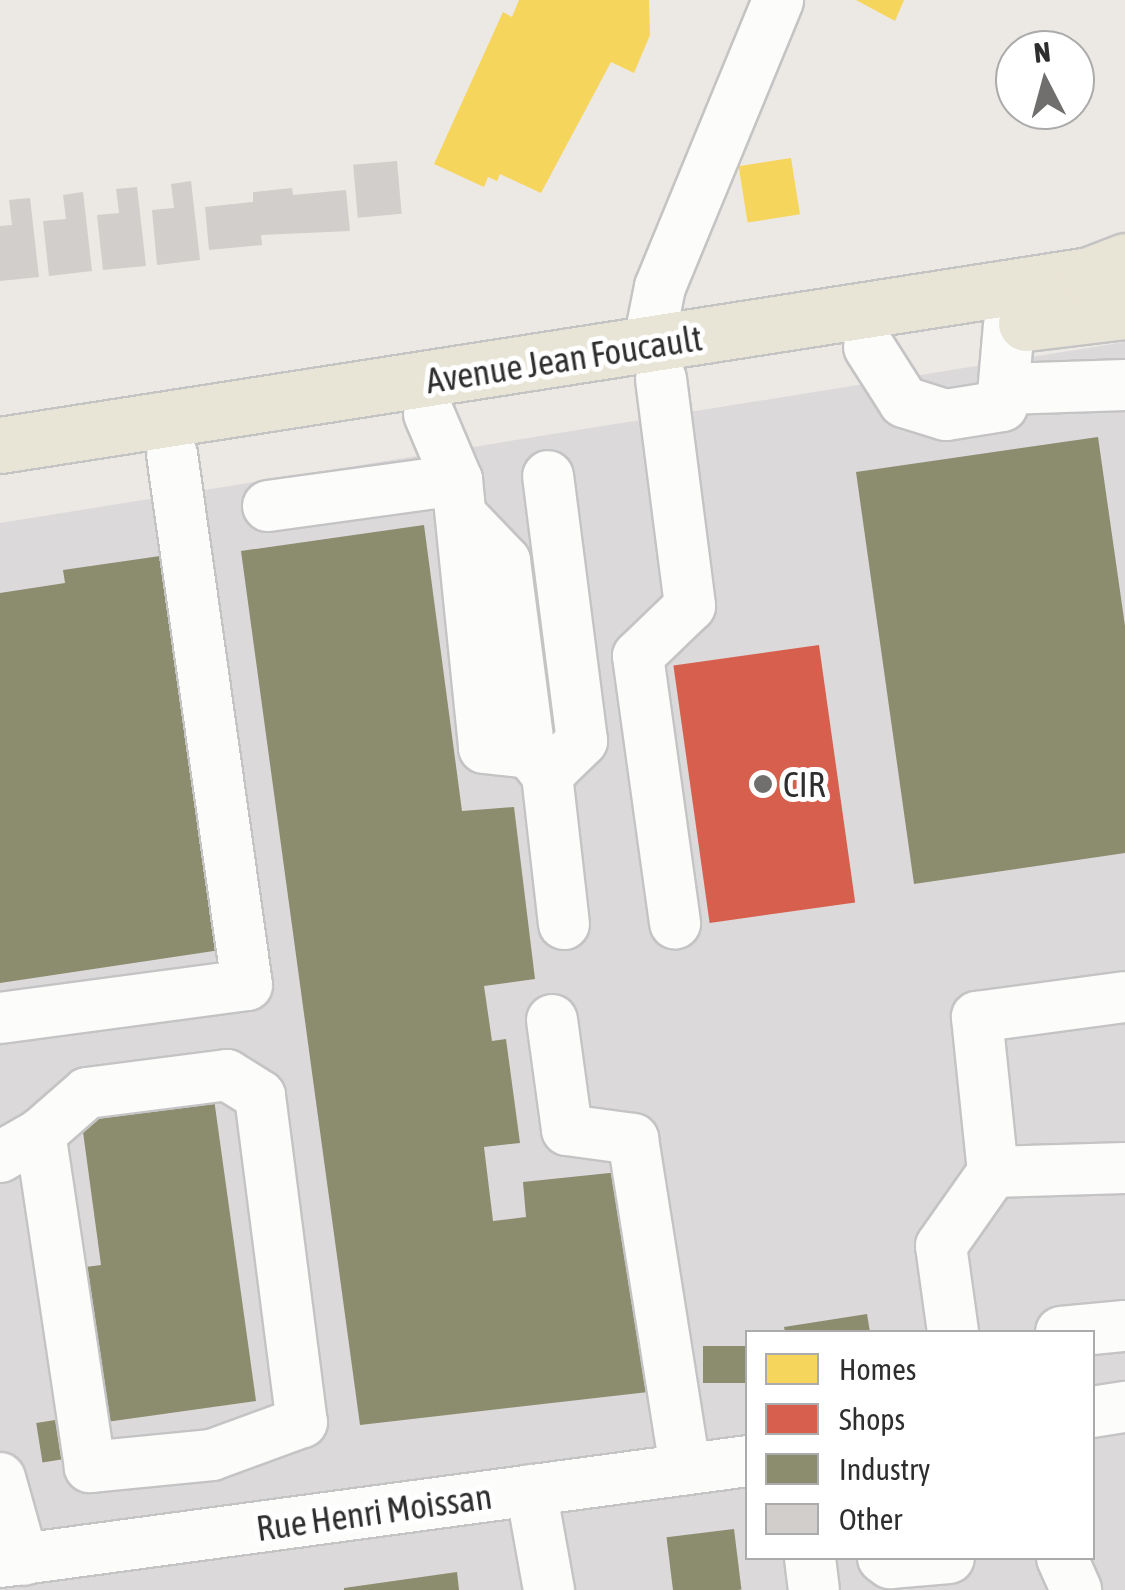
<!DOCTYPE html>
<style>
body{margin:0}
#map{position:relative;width:1125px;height:1590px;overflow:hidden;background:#ece8e4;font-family:"Asap Condensed",sans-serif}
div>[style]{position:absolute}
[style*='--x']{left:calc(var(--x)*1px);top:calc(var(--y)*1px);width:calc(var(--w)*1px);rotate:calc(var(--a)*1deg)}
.industrial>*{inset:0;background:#dcd9db}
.homes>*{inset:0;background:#f6d55c;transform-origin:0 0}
.shops>*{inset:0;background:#d6604d;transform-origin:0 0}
.industry>*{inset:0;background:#8c8c6e;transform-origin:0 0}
.building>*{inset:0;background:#d1cecb;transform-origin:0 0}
.roads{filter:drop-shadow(2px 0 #c5c4c5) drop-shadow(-2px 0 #c5c4c5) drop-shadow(0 2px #c5c4c5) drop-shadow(0 -2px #c5c4c5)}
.minor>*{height:50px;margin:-25px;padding:0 25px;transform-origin:25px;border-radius:25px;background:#fcfcfb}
.major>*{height:55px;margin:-27.5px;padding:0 27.5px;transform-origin:27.5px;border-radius:27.5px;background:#e8e4d6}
.dots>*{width:28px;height:28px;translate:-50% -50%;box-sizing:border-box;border:5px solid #fff;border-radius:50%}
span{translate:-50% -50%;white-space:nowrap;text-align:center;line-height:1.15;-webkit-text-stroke:10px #fff;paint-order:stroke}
.street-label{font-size:35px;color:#2e2e2e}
.poi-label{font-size:35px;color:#2e2e2e}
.left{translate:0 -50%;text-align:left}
.legend{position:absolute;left:745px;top:1330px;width:350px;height:230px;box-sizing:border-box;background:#fff;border:2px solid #ababab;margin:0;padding:12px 18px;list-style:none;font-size:30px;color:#2e2e2e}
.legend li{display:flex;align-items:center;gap:20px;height:50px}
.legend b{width:50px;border:2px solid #ababab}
.north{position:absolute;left:995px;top:30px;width:100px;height:100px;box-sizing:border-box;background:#fff;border:2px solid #ababab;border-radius:50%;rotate:354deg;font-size:28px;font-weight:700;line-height:40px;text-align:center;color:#2e2e2e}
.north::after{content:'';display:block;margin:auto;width:35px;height:45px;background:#706f6e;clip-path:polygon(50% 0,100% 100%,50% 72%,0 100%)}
</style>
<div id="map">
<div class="industrial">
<i style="clip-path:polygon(evenodd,1125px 342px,1125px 1590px,0 1590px,0 523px,1125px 342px,748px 1332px,1092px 1332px,1092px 1558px,748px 1558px,748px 1332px)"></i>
</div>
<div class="homes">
<i style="clip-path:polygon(519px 0,649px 0,650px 35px,634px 73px,611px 62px,541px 193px,500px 174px,497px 181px,488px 177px,484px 187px,434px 164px,503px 12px,512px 17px)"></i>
<i style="clip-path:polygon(856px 0,904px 0,895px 21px)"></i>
<i style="left:791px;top:158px;width:57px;height:53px;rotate:81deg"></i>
</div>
<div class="shops">
<i style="left:819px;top:645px;width:260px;height:147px;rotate:82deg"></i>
</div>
<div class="industry">
<i style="clip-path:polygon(1098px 437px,1125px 626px,1125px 853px,914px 884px,856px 472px)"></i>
<i style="clip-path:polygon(424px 525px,462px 811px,514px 807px,535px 979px,484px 986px,492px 1041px,506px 1039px,520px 1143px,484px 1147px,493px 1221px,526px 1217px,523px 1182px,619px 1172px,657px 1391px,360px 1425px,241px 551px)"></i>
<i style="clip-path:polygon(174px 554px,227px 949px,0 983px,0 593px,65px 583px,63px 570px)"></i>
<i style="clip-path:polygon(214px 1099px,256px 1401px,99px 1423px,78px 1268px,101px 1265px,81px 1117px)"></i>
<i style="clip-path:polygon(867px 1314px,870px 1332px,785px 1332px,784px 1327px)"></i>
<i style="left:748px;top:1346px;width:37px;height:45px;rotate:90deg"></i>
<i style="left:55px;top:1420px;width:40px;height:19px;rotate:81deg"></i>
<i style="left:734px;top:1529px;width:61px;height:68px;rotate:83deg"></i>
<i style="clip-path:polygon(457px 1572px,459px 1590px,344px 1590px,344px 1588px)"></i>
</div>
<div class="building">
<i style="left:397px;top:161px;width:53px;height:44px;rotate:85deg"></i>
<i style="clip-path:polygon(191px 181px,200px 260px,157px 265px,152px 210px,174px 208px,171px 184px)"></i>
<i style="clip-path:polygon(137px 187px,146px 266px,103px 270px,97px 215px,119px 213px,116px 189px)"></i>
<i style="clip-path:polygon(292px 188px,293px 195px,346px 190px,350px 231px,261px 235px,262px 245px,209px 250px,205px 207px,253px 202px,253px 192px)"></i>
<i style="clip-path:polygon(83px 192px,92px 271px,49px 276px,43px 221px,66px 219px,63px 195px)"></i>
<i style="clip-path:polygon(30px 198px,39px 277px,0 281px,0 226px,12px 225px,9px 200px)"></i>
</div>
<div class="roads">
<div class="minor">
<i style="--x:648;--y:347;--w:61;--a:-78.7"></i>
<i style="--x:660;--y:287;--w:310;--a:-67.6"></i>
<i style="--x:869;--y:347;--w:65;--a:57.5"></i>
<i style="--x:904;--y:402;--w:44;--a:17.2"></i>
<i style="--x:946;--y:415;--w:57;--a:-9.1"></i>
<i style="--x:1002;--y:406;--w:81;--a:-85.1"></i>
<i style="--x:661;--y:379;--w:229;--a:82.7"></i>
<i style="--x:690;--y:606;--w:72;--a:136.1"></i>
<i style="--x:638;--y:656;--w:270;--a:82.1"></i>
<i style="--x:1005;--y:389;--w:120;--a:-1.9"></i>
<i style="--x:429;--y:414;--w:72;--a:67"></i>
<i style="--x:457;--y:480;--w:269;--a:84.2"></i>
<i style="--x:484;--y:748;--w:46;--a:6.2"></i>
<i style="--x:530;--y:753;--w:28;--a:52"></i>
<i style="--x:547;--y:775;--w:150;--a:83.5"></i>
<i style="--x:268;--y:506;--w:191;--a:-7.8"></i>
<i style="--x:461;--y:515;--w:64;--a:46.3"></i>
<i style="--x:505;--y:561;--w:194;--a:82.6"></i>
<i style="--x:547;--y:775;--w:49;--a:-44.2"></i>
<i style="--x:582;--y:741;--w:267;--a:-97.3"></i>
<i style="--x:0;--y:1018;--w:249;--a:-7.6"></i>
<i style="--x:247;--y:985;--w:536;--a:-98.04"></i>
<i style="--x:552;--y:1020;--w:111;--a:82.2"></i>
<i style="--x:567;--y:1130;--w:67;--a:7.8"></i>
<i style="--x:633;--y:1139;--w:334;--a:81"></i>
<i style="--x:0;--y:1157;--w:46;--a:-29.9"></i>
<i style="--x:40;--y:1134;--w:62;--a:-41.1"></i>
<i style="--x:87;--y:1093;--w:141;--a:-7.3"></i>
<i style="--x:227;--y:1075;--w:39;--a:32"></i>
<i style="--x:260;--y:1096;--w:329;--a:82.7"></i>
<i style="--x:302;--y:1422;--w:96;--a:159.9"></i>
<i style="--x:212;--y:1455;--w:123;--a:174.4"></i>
<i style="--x:90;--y:1467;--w:337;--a:-98.5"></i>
<i style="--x:993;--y:1172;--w:132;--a:-1.7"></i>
<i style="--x:953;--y:1332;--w:87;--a:-97.9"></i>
<i style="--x:941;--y:1246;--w:90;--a:-54.9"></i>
<i style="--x:993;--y:1172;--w:156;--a:-95.9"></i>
<i style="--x:977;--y:1017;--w:149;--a:-7.7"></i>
<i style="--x:1061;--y:1332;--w:64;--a:-5.4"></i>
<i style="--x:1092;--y:1412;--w:33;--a:-9"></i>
<i style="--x:0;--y:1478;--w:85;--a:74.3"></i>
<i style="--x:531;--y:1490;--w:102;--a:79.8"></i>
<i style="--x:810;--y:1558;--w:32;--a:83"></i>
<i style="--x:883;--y:1558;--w:9;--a:36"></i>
<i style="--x:890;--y:1563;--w:59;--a:-4.8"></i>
<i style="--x:1062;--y:1558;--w:35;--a:66"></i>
<i style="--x:0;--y:1562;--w:755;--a:-7.69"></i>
</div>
<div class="major">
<i style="--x:1026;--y:323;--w:100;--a:-6.9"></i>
<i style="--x:0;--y:445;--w:1102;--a:-8.87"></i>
<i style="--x:1089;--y:275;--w:39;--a:-21"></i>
</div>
</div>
<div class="dots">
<i style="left:763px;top:784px;background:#706f6e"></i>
</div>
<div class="street-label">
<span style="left:564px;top:359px;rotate:-9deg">Avenue Jean Foucault</span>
<span style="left:374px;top:1512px;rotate:-8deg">Rue Henri Moissan</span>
</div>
<div class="poi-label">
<span class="left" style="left:783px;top:784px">CIR</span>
</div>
<ul class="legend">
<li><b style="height:28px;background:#f6d55c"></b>Homes</li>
<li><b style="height:28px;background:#d6604d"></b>Shops</li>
<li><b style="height:28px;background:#8c8c6e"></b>Industry</li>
<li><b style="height:28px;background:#d1cecb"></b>Other</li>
</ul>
<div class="north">N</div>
</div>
